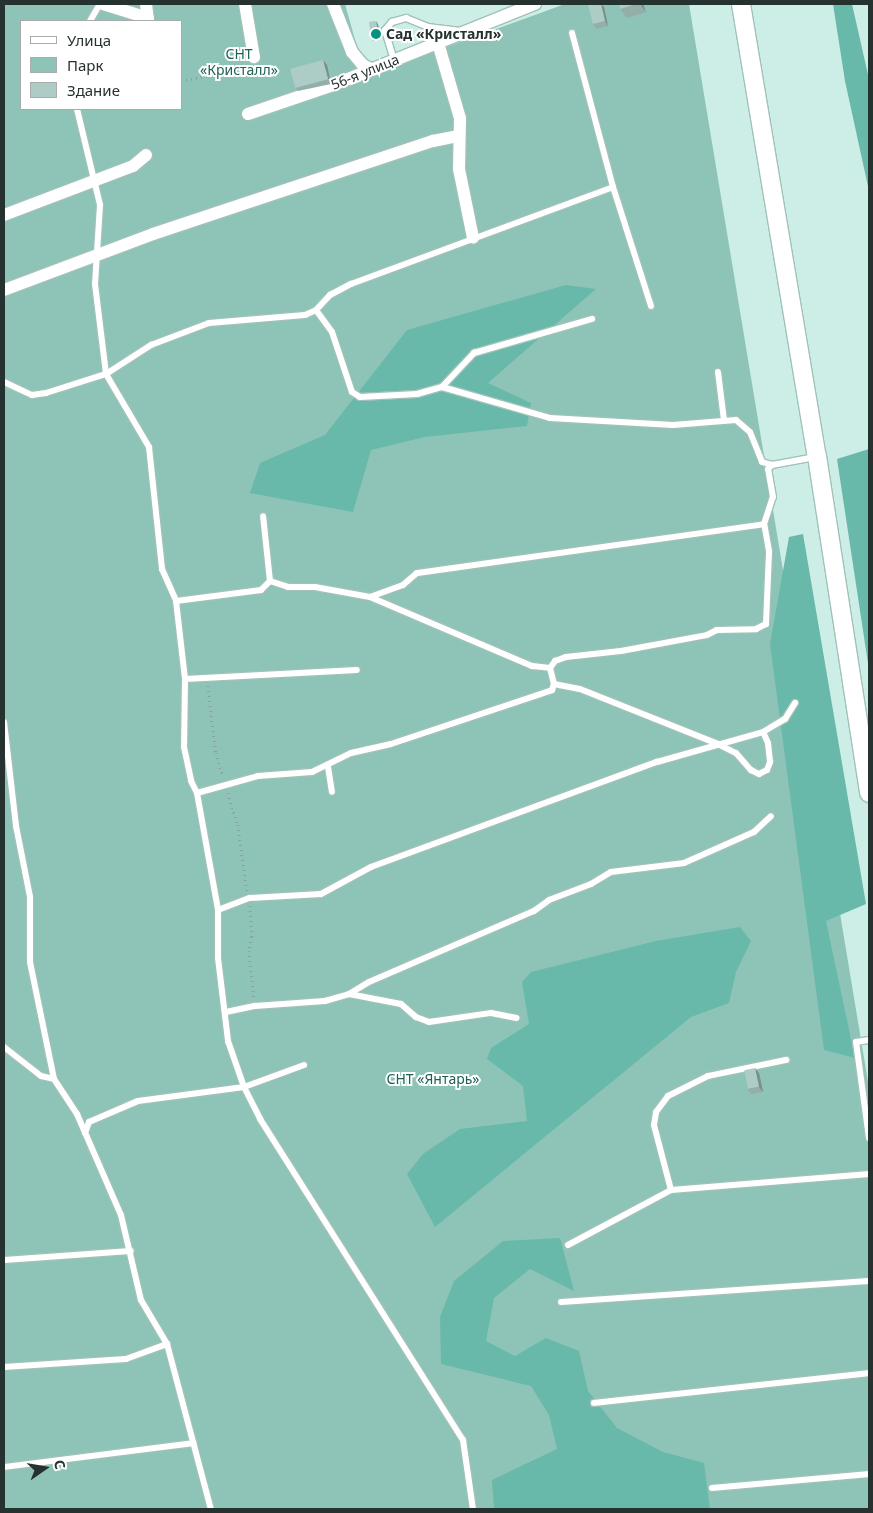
<!DOCTYPE html>
<meta charset="utf-8">
<style>
body{margin:0}
#map{position:relative;width:873px;height:1513px;overflow:hidden;background:#cdeee6;font-family:"Noto Sans",sans-serif}
div>[style]{position:absolute}
[style*='--x']{left:calc(var(--x)*1px);top:calc(var(--y)*1px);width:calc(var(--w)*1px);rotate:calc(var(--a)*1deg)}
.green>*{inset:0;background:#8ec4b7}
.forest>*{inset:0;background:#68b9a9}
.path>*{height:2.5px;margin-top:-1.25px;transform-origin:0;background:repeating-linear-gradient(90deg,#89a29c 0 1px,transparent 0 5px)}
.roads{filter:drop-shadow(1px 0 #a1c1b9) drop-shadow(-1px 0 #a1c1b9) drop-shadow(0 1px #a1c1b9) drop-shadow(0 -1px #a1c1b9)}
.lane>*{height:6px;margin:-3px;padding:0 3px;transform-origin:3px;border-radius:3px;background:#fff}
.street>*{height:12px;margin:-6px;padding:0 6px;transform-origin:6px;border-radius:6px;background:#fff}
.secondary>*{height:18px;margin:-9px;padding:0 9px;transform-origin:9px;border-radius:9px;background:#fff}
.wall>*{inset:0;background:#94afa9}
.shaded-wall>*{inset:0;background:#788f8a}
.building>*{inset:0;background:#acccc5;transform-origin:0 0}
.dots>*{width:14px;height:14px;translate:-50% -50%;box-sizing:border-box;border:2px solid #fff;border-radius:50%}
span{translate:-50% -50%;white-space:nowrap;text-align:center;line-height:1.15;-webkit-text-stroke:4px #fff;paint-order:stroke}
.poi-label{font-size:14px;color:#25322f;font-weight:700}
.left{translate:0 -50%;text-align:left}
.park-label{font-size:14px;color:#1e6054}
.street-label{font-size:14px;color:#25322f}
.frame{position:absolute;inset:0;border:5px solid #25322f;pointer-events:none}
.legend{position:absolute;left:20px;top:20px;width:162px;height:90px;box-sizing:border-box;background:#fff;border:1px solid #a8adac;margin:0;padding:6px 9px;list-style:none;font-size:15px;color:#25322f}
.legend li{display:flex;align-items:center;gap:10px;height:25px}
.legend b{width:25px;border:1px solid #a8adac}
.north{position:absolute;left:20px;top:1443px;width:50px;height:50px;-webkit-text-stroke:4px #fff;paint-order:stroke;rotate:77deg;font-size:14px;font-weight:700;line-height:20px;text-align:center;color:#25322f}
.north::after{content:'';display:block;margin:auto;width:18px;height:22px;background:#25322f;clip-path:polygon(50% 0,100% 100%,50% 72%,0 100%)}
</style>
<div id="map">
<div class="green">
<i style="clip-path:polygon(evenodd,4px 4px,345px 4px,357px 47px,355px 80px,565px 4px,689px 4px,869px 1088px,869px 1509px,4px 1509px,4px 4px,21px 21px,181px 21px,181px 109px,21px 109px,21px 21px)"></i>
</div>
<div class="forest">
<i style="clip-path:polygon(833px 4px,852px 4px,869px 79px,869px 191px,845px 81px)"></i>
<i style="clip-path:polygon(566px 285px,596px 289px,488px 383px,531px 403px,527px 426px,425px 437px,371px 450px,353px 512px,250px 493px,260px 463px,325px 435px,407px 330px)"></i>
<i style="clip-path:polygon(869px 449px,869px 670px,837px 459px)"></i>
<i style="clip-path:polygon(803px 534px,866px 904px,826px 921px,855px 1058px,824px 1050px,770px 644px,789px 537px)"></i>
<i style="clip-path:polygon(740px 927px,751px 941px,736px 972px,729px 1003px,691px 1017px,435px 1227px,407px 1174px,423px 1154px,460px 1129px,527px 1121px,523px 1086px,487px 1059px,491px 1048px,529px 1024px,522px 982px,531px 972px,656px 941px)"></i>
<i style="clip-path:polygon(560px 1238px,574px 1291px,530px 1269px,494px 1298px,486px 1341px,515px 1356px,546px 1338px,579px 1351px,588px 1391px,617px 1428px,663px 1452px,704px 1463px,710px 1509px,494px 1509px,492px 1480px,557px 1449px,549px 1415px,531px 1386px,441px 1364px,440px 1317px,454px 1281px,503px 1241px)"></i>
</div>
<div class="path">
<i style="--x:181;--y:81;--w:68;--a:-11.8"></i>
<i style="--x:208;--y:686;--w:67;--a:83.2"></i>
<i style="--x:216;--y:753;--w:24;--a:73"></i>
<i style="--x:228;--y:793;--w:34;--a:73"></i>
<i style="--x:238;--y:825;--w:67;--a:82.2"></i>
<i style="--x:250;--y:906;--w:31;--a:86"></i>
<i style="--x:252;--y:937;--w:14;--a:102"></i>
<i style="--x:249;--y:951;--w:46;--a:83.8"></i>
</div>
<div class="roads">
<div class="lane">
<i style="--x:90;--y:21;--w:20;--a:-60"></i>
<i style="--x:572;--y:33;--w:159;--a:75.1"></i>
<i style="--x:613;--y:187;--w:125;--a:72.3"></i>
<i style="--x:394;--y:60;--w:31;--a:-107"></i>
<i style="--x:385;--y:30;--w:11;--a:-49"></i>
<i style="--x:392;--y:22;--w:15;--a:-16"></i>
<i style="--x:406;--y:18;--w:24;--a:22"></i>
<i style="--x:428;--y:27;--w:33;--a:7"></i>
<i style="--x:77;--y:109;--w:99;--a:76.5"></i>
<i style="--x:100;--y:205;--w:79;--a:93.6"></i>
<i style="--x:95;--y:284;--w:91;--a:83"></i>
<i style="--x:106;--y:374;--w:85;--a:59.5"></i>
<i style="--x:149;--y:447;--w:123;--a:83.9"></i>
<i style="--x:162;--y:569;--w:35;--a:66"></i>
<i style="--x:176;--y:601;--w:79;--a:83.4"></i>
<i style="--x:185;--y:679;--w:68;--a:90.8"></i>
<i style="--x:184;--y:747;--w:35;--a:78"></i>
<i style="--x:191;--y:781;--w:13;--a:63"></i>
<i style="--x:197;--y:793;--w:119;--a:79.8"></i>
<i style="--x:218;--y:910;--w:48;--a:90"></i>
<i style="--x:218;--y:958;--w:84;--a:83.1"></i>
<i style="--x:228;--y:1041;--w:49;--a:70.8"></i>
<i style="--x:244;--y:1087;--w:36;--a:63"></i>
<i style="--x:260;--y:1119;--w:380;--a:57.7"></i>
<i style="--x:463;--y:1440;--w:70;--a:81.8"></i>
<i style="--x:316;--y:310;--w:27;--a:54"></i>
<i style="--x:332;--y:332;--w:63;--a:71.6"></i>
<i style="--x:352;--y:392;--w:9;--a:32"></i>
<i style="--x:360;--y:397;--w:57;--a:-3"></i>
<i style="--x:417;--y:394;--w:26;--a:-16"></i>
<i style="--x:442;--y:387;--w:47;--a:-46.7"></i>
<i style="--x:474;--y:353;--w:123;--a:-16.1"></i>
<i style="--x:718;--y:372;--w:48;--a:82.9"></i>
<i style="--x:4;--y:382;--w:31;--a:25"></i>
<i style="--x:32;--y:395;--w:14;--a:-8"></i>
<i style="--x:46;--y:393;--w:63;--a:-17.6"></i>
<i style="--x:106;--y:374;--w:54;--a:-32.8"></i>
<i style="--x:151;--y:345;--w:62;--a:-20.8"></i>
<i style="--x:209;--y:323;--w:96;--a:-4.8"></i>
<i style="--x:305;--y:315;--w:12;--a:-24"></i>
<i style="--x:316;--y:310;--w:21;--a:-47"></i>
<i style="--x:330;--y:295;--w:24;--a:-28"></i>
<i style="--x:351;--y:284;--w:279;--a:-20.3"></i>
<i style="--x:442;--y:387;--w:112;--a:16"></i>
<i style="--x:550;--y:418;--w:123;--a:3.3"></i>
<i style="--x:673;--y:425;--w:63;--a:-4.5"></i>
<i style="--x:736;--y:420;--w:18;--a:41"></i>
<i style="--x:750;--y:432;--w:32;--a:68"></i>
<i style="--x:762;--y:462;--w:10;--a:17"></i>
<i style="--x:270;--y:581;--w:19;--a:18"></i>
<i style="--x:288;--y:587;--w:27;--a:0"></i>
<i style="--x:315;--y:587;--w:56;--a:10.3"></i>
<i style="--x:370;--y:597;--w:176;--a:23.1"></i>
<i style="--x:532;--y:666;--w:18;--a:6"></i>
<i style="--x:370;--y:597;--w:35;--a:-20"></i>
<i style="--x:403;--y:585;--w:18;--a:-41"></i>
<i style="--x:417;--y:573;--w:350;--a:-8"></i>
<i style="--x:176;--y:601;--w:86;--a:-7.4"></i>
<i style="--x:261;--y:590;--w:13;--a:-45"></i>
<i style="--x:270;--y:581;--w:65;--a:-96.1"></i>
<i style="--x:185;--y:679;--w:172;--a:-3"></i>
<i style="--x:554;--y:684;--w:26;--a:11"></i>
<i style="--x:580;--y:689;--w:149;--a:21.7"></i>
<i style="--x:718;--y:744;--w:20;--a:27"></i>
<i style="--x:736;--y:753;--w:23;--a:49"></i>
<i style="--x:751;--y:770;--w:9;--a:27"></i>
<i style="--x:759;--y:774;--w:9;--a:-27"></i>
<i style="--x:767;--y:770;--w:9;--a:-69"></i>
<i style="--x:770;--y:762;--w:19;--a:-96"></i>
<i style="--x:768;--y:743;--w:12;--a:-114"></i>
<i style="--x:4;--y:722;--w:105;--a:83.4"></i>
<i style="--x:16;--y:826;--w:72;--a:78.8"></i>
<i style="--x:30;--y:897;--w:65;--a:90"></i>
<i style="--x:30;--y:962;--w:119;--a:78.4"></i>
<i style="--x:328;--y:767;--w:25;--a:81"></i>
<i style="--x:197;--y:793;--w:63;--a:-15.6"></i>
<i style="--x:258;--y:776;--w:54;--a:-4.2"></i>
<i style="--x:312;--y:772;--w:43;--a:-26"></i>
<i style="--x:351;--y:753;--w:41;--a:-12.7"></i>
<i style="--x:391;--y:744;--w:170;--a:-18.5"></i>
<i style="--x:552;--y:690;--w:6;--a:-72"></i>
<i style="--x:554;--y:684;--w:16;--a:-104"></i>
<i style="--x:550;--y:668;--w:9;--a:-54"></i>
<i style="--x:555;--y:661;--w:12;--a:-20"></i>
<i style="--x:566;--y:657;--w:55;--a:-6.2"></i>
<i style="--x:621;--y:651;--w:87;--a:-10.5"></i>
<i style="--x:707;--y:635;--w:11;--a:-27"></i>
<i style="--x:717;--y:630;--w:39;--a:-1"></i>
<i style="--x:756;--y:629;--w:11;--a:-27"></i>
<i style="--x:766;--y:624;--w:73;--a:-87.6"></i>
<i style="--x:769;--y:551;--w:27;--a:-100"></i>
<i style="--x:764;--y:524;--w:28;--a:-72"></i>
<i style="--x:773;--y:497;--w:28;--a:-100"></i>
<i style="--x:768;--y:469;--w:6;--a:-45"></i>
<i style="--x:772;--y:465;--w:44;--a:-10.5"></i>
<i style="--x:218;--y:910;--w:34;--a:-21"></i>
<i style="--x:250;--y:898;--w:71;--a:-3.2"></i>
<i style="--x:321;--y:894;--w:57;--a:-28.4"></i>
<i style="--x:371;--y:867;--w:305;--a:-20.2"></i>
<i style="--x:657;--y:762;--w:110;--a:-15.8"></i>
<i style="--x:763;--y:732;--w:26;--a:-31"></i>
<i style="--x:785;--y:719;--w:19;--a:-58"></i>
<i style="--x:349;--y:994;--w:53;--a:10.9"></i>
<i style="--x:401;--y:1004;--w:20;--a:41"></i>
<i style="--x:416;--y:1017;--w:14;--a:21"></i>
<i style="--x:429;--y:1022;--w:63;--a:-8.3"></i>
<i style="--x:491;--y:1013;--w:26;--a:11"></i>
<i style="--x:226;--y:1012;--w:30;--a:-12"></i>
<i style="--x:255;--y:1006;--w:70;--a:-4.1"></i>
<i style="--x:325;--y:1001;--w:25;--a:-16"></i>
<i style="--x:349;--y:994;--w:23;--a:-31"></i>
<i style="--x:369;--y:982;--w:180;--a:-23.3"></i>
<i style="--x:534;--y:911;--w:19;--a:-36"></i>
<i style="--x:549;--y:900;--w:45;--a:-20.9"></i>
<i style="--x:591;--y:884;--w:23;--a:-31"></i>
<i style="--x:611;--y:872;--w:74;--a:-7"></i>
<i style="--x:684;--y:863;--w:77;--a:-23.9"></i>
<i style="--x:754;--y:832;--w:23;--a:-43"></i>
<i style="--x:869;--y:1040;--w:13;--a:171"></i>
<i style="--x:856;--y:1042;--w:97;--a:82.3"></i>
<i style="--x:4;--y:1047;--w:47;--a:38.1"></i>
<i style="--x:41;--y:1076;--w:13;--a:13"></i>
<i style="--x:54;--y:1079;--w:42;--a:56.7"></i>
<i style="--x:77;--y:1114;--w:110;--a:66.5"></i>
<i style="--x:121;--y:1215;--w:87;--a:76.8"></i>
<i style="--x:141;--y:1300;--w:51;--a:59.4"></i>
<i style="--x:167;--y:1344;--w:171;--a:75.1"></i>
<i style="--x:85;--y:1133;--w:12;--a:-70"></i>
<i style="--x:89;--y:1122;--w:53;--a:-23.2"></i>
<i style="--x:138;--y:1101;--w:107;--a:-7.5"></i>
<i style="--x:244;--y:1087;--w:64;--a:-20.1"></i>
<i style="--x:671;--y:1190;--w:199;--a:-4.6"></i>
<i style="--x:568;--y:1245;--w:117;--a:-28.1"></i>
<i style="--x:671;--y:1190;--w:67;--a:-104.7"></i>
<i style="--x:654;--y:1125;--w:13;--a:-81"></i>
<i style="--x:656;--y:1112;--w:20;--a:-53"></i>
<i style="--x:668;--y:1096;--w:45;--a:-26.6"></i>
<i style="--x:708;--y:1076;--w:80;--a:-11.6"></i>
<i style="--x:4;--y:1260;--w:127;--a:-4.1"></i>
<i style="--x:561;--y:1302;--w:309;--a:-3.9"></i>
<i style="--x:4;--y:1367;--w:122;--a:-3.8"></i>
<i style="--x:126;--y:1359;--w:44;--a:-20.1"></i>
<i style="--x:594;--y:1403;--w:277;--a:-6.2"></i>
<i style="--x:4;--y:1467;--w:191;--a:-7.2"></i>
<i style="--x:712;--y:1488;--w:158;--a:-5.1"></i>
</div>
<div class="street">
<i style="--x:103;--y:4;--w:47;--a:17.3"></i>
<i style="--x:146;--y:4;--w:17;--a:83"></i>
<i style="--x:245;--y:4;--w:54;--a:80.4"></i>
<i style="--x:333;--y:4;--w:52;--a:68.4"></i>
<i style="--x:352;--y:52;--w:17;--a:50"></i>
<i style="--x:363;--y:65;--w:9;--a:27"></i>
<i style="--x:438;--y:43;--w:78;--a:73.7"></i>
<i style="--x:460;--y:118;--w:51;--a:91.1"></i>
<i style="--x:459;--y:169;--w:70;--a:78.5"></i>
<i style="--x:248;--y:114;--w:90;--a:-18.8"></i>
<i style="--x:333;--y:85;--w:218;--a:-21.9"></i>
<i style="--x:4;--y:215;--w:138;--a:-20.8"></i>
<i style="--x:133;--y:166;--w:17;--a:-40"></i>
<i style="--x:4;--y:290;--w:159;--a:-20.6"></i>
<i style="--x:153;--y:234;--w:295;--a:-18.4"></i>
<i style="--x:433;--y:141;--w:25;--a:-11"></i>
</div>
<div class="secondary">
<i style="--x:741;--y:4;--w:458;--a:80.5"></i>
<i style="--x:817;--y:456;--w:341;--a:81.2"></i>
</div>
</div>
<div class="wall">
<i style="clip-path:polygon(619px 4px,643px 4px,646px 12px,627px 18px,620px 9px)"></i>
<i style="clip-path:polygon(604px 7px,608px 26px,596px 29px,593px 24px)"></i>
<i style="clip-path:polygon(378px 24px,380px 40px,373px 41px,371px 38px)"></i>
<i style="clip-path:polygon(327px 65px,331px 84px,298px 91px,295px 87px)"></i>
<i style="clip-path:polygon(759px 1073px,763px 1092px,751px 1094px,748px 1090px)"></i>
</div>
<div class="shaded-wall">
<i style="clip-path:polygon(601px 4px,604px 7px,608px 26px,605px 21px)"></i>
<i style="clip-path:polygon(640px 4px,643px 4px,646px 12px)"></i>
<i style="clip-path:polygon(376px 21px,378px 24px,380px 40px,378px 37px)"></i>
<i style="clip-path:polygon(323px 60px,327px 65px,331px 84px,328px 79px)"></i>
<i style="clip-path:polygon(755px 1068px,759px 1073px,763px 1092px,759px 1087px)"></i>
</div>
<div class="building">
<i style="clip-path:polygon(595px 4px,601px 4px,605px 21px,593px 24px,588px 5px)"></i>
<i style="clip-path:polygon(619px 4px,636px 4px,620px 9px)"></i>
<i style="left:376px;top:21px;width:16px;height:7px;rotate:83deg"></i>
<i style="left:323px;top:60px;width:20px;height:34px;rotate:75deg"></i>
<i style="left:755px;top:1068px;width:19px;height:11px;rotate:78deg"></i>
</div>
<div class="dots">
<i style="left:376px;top:34px;background:#03937f"></i>
</div>
<div class="poi-label">
<span class="left" style="left:386px;top:34px">Сад «Кристалл»</span>
</div>
<div class="park-label">
<span style="left:239px;top:62px">СНТ<br>«Кристалл»</span>
<span style="left:433px;top:1079px">СНТ «Янтарь»</span>
</div>
<div class="street-label">
<span style="left:365px;top:72px;rotate:-22deg">56-я улица</span>
</div>
<div class="frame"></div>
<ul class="legend">
<li><b style="height:6px;background:#fff"></b>Улица</li>
<li><b style="height:14px;background:#8ec4b7"></b>Парк</li>
<li><b style="height:14px;background:#acccc5"></b>Здание</li>
</ul>
<div class="north">С</div>
</div>
